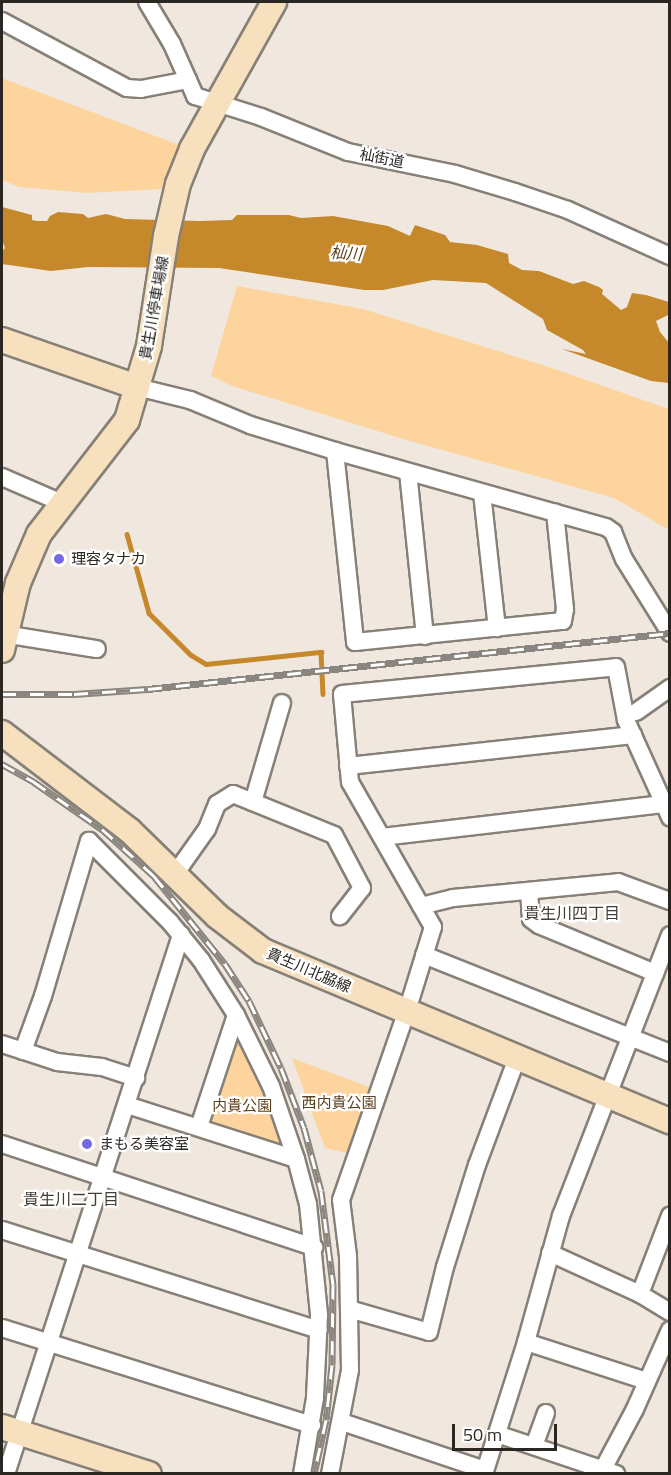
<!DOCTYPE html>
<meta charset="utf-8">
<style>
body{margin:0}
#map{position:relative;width:671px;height:1475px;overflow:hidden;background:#f0e8de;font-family:"Titillium Web","Noto Sans JP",sans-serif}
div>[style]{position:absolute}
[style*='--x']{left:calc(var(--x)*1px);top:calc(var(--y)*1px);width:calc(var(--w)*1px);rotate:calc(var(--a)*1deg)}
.green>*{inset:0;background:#fed49e}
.water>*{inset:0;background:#c5882b}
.stream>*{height:4.5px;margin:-2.25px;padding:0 2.25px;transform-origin:2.25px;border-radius:2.25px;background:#c5882b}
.roads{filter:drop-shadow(2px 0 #878077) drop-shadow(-2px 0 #878077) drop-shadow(0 2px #878077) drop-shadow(0 -2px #878077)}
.street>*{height:16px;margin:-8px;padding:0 8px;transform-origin:8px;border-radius:8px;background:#fff}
.secondary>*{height:24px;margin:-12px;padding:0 12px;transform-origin:12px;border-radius:12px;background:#f6e0be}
.rail>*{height:7px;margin-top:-3.5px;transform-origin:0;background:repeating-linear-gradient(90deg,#fff 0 14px,#8b857f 0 28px);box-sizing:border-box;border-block:2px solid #8b857f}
.dots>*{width:16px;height:16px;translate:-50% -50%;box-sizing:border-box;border:3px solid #fff;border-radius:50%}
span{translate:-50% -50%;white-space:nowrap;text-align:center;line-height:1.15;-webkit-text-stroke:4.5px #fff;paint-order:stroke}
.street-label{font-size:15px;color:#2a2723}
.poi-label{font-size:15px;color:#2a2723}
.left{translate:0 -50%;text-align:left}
.park-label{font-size:15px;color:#5b411c}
.water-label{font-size:16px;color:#573d19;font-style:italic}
.neighbourhood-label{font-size:16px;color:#433d35}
.frame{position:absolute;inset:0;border:3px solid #2a2723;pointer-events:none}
.scale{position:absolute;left:452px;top:1424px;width:105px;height:27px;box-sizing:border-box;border:3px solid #2a2723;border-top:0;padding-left:8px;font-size:18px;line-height:21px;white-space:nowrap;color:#2a2723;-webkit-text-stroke:4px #fff;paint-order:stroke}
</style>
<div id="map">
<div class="green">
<i style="clip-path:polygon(2px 78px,179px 145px,162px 189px,87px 193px,19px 187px,2px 180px)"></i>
<i style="clip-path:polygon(237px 286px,363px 309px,546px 366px,669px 409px,669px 530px,614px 498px,403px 439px,232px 386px,211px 376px)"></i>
<i style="clip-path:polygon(235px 1037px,238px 1037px,260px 1074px,287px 1150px,211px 1125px,208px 1118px)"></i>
<i style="clip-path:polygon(292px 1058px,374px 1089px,347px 1153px,325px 1148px)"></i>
</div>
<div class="water">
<i style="clip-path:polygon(2px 207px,32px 215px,32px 220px,37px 221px,47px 221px,50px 216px,58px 212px,83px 214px,88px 218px,106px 214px,125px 219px,200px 221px,232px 220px,237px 215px,289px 215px,301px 218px,333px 216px,388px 226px,410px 236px,415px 225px,445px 235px,450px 242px,477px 245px,508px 254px,509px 263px,522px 270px,539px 271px,573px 284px,584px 281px,599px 287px,603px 290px,602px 294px,621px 310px,627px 307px,632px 293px,646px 295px,669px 302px,668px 315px,656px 321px,660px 332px,669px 343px,669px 383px,651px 381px,562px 349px,586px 354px,583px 350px,547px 330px,543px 319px,486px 283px,433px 280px,383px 290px,364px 290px,219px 268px,88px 267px,51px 271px,2px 264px,2px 251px,5px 248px,2px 240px)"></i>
</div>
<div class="stream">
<i style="--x:127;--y:534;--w:82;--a:74.4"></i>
<i style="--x:149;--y:613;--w:59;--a:45"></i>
<i style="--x:191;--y:655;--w:17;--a:31"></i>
<i style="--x:206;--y:664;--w:116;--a:-6"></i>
<i style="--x:321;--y:652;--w:42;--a:87.3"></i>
</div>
<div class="roads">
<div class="street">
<i style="--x:147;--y:2;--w:49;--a:59.2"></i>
<i style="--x:172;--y:44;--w:57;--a:66.1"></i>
<i style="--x:195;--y:96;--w:69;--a:17.7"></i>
<i style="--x:261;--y:117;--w:94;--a:21.9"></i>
<i style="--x:348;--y:152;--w:109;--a:11.6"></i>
<i style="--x:455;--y:174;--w:63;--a:16.7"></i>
<i style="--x:515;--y:192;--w:56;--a:18.8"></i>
<i style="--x:568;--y:210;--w:112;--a:24.3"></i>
<i style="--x:2;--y:21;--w:142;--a:28.2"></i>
<i style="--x:127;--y:88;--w:14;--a:4"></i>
<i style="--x:141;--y:89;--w:48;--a:-10.8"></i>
<i style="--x:137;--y:387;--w:55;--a:13.8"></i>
<i style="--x:190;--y:400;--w:65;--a:22.6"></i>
<i style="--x:250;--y:425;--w:89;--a:17"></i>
<i style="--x:335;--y:451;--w:281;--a:15.7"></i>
<i style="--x:606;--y:527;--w:9;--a:36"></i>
<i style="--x:613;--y:532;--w:29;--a:68"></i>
<i style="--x:624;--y:559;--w:87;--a:58.1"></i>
<i style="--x:335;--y:451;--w:192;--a:84"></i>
<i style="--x:355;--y:642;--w:209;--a:-5.8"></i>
<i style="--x:563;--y:621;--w:12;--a:-81"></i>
<i style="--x:565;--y:609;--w:97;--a:-95.9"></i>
<i style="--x:408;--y:472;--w:165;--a:84.1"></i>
<i style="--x:2;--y:477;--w:65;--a:23.4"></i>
<i style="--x:482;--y:493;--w:136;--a:83.7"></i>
<i style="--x:4;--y:634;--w:94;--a:9.2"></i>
<i style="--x:636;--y:712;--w:42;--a:-35.2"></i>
<i style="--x:348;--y:766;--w:287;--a:-6.2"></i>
<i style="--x:253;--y:802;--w:103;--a:-73.7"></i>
<i style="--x:382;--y:837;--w:283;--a:-6.7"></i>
<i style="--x:175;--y:874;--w:55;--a:-54.6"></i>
<i style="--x:207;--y:829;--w:27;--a:-68"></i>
<i style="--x:217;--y:804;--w:19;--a:-32"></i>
<i style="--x:233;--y:794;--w:109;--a:22.1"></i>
<i style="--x:334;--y:835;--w:60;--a:62.2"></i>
<i style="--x:362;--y:888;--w:36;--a:128"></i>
<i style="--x:529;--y:891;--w:28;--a:86"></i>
<i style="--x:531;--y:919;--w:10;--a:37"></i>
<i style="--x:539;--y:925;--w:126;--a:22.5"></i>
<i style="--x:421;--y:906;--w:33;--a:-14"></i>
<i style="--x:453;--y:898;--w:166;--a:-5.5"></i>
<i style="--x:618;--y:882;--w:55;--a:20.1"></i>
<i style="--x:424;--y:955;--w:265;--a:21.7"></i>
<i style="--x:236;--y:1015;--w:79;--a:63.8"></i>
<i style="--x:271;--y:1086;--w:77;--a:71.1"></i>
<i style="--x:2;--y:1044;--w:58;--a:18.1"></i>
<i style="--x:57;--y:1062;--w:45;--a:6.3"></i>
<i style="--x:102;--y:1067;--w:36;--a:18"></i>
<i style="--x:23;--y:1051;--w:59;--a:-70"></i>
<i style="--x:43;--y:996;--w:162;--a:-73.5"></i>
<i style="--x:89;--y:841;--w:115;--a:45"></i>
<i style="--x:170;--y:922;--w:49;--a:50.8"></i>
<i style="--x:201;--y:960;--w:65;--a:57.5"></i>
<i style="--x:236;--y:1015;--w:118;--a:108.3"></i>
<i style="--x:127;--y:1105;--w:177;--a:17.7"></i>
<i style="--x:296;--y:1159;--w:47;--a:75.1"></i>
<i style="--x:308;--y:1204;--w:112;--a:84.3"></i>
<i style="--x:319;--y:1315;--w:83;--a:92.8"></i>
<i style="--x:315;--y:1398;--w:77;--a:99.7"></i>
<i style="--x:2;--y:1144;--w:329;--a:18.3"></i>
<i style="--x:2;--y:1230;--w:332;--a:17.5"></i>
<i style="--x:550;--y:1253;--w:99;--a:24.5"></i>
<i style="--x:640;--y:1294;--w:35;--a:31"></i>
<i style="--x:640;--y:1294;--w:84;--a:-69"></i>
<i style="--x:349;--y:1309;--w:83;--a:16"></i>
<i style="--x:429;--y:1332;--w:67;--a:-76.2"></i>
<i style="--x:445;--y:1267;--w:107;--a:-72.6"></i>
<i style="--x:477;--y:1165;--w:114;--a:-69.5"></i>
<i style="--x:2;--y:1328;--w:325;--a:17.4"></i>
<i style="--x:526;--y:1342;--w:127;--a:17.9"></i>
<i style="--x:342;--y:1422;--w:151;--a:18.6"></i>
<i style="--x:497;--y:1434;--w:126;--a:18.6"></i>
<i style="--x:534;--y:1446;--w:35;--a:-70"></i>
<i style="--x:603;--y:1469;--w:68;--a:-61.9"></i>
<i style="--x:635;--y:1409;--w:86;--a:-66.1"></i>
<i style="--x:6;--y:1474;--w:567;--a:-72.01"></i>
<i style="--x:330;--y:1474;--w:106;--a:-79.1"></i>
<i style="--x:350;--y:1370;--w:114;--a:-91"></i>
<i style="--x:348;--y:1256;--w:56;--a:-97.1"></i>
<i style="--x:341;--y:1200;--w:200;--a:-70.8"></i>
<i style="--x:407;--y:1011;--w:88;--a:-72.8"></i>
<i style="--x:433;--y:927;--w:167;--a:-119.8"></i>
<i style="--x:350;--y:782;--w:88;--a:-95.2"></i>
<i style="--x:342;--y:694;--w:275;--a:-5.6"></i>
<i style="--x:616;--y:667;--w:54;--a:79.3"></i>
<i style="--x:626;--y:720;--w:107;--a:65.6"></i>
<i style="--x:484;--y:1474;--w:139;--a:-72.3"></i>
<i style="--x:526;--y:1342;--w:131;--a:-74.5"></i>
<i style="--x:561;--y:1216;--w:301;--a:-68.8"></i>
</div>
<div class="secondary">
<i style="--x:2;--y:340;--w:143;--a:19.2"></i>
<i style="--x:2;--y:650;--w:69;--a:-76.6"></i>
<i style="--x:18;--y:583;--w:53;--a:-66.8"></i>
<i style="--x:39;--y:534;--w:144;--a:-52.3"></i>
<i style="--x:127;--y:420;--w:77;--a:-73.4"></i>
<i style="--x:149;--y:346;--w:111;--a:-81.2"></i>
<i style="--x:166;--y:236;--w:53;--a:-77"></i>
<i style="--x:178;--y:184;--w:38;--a:-68"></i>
<i style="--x:192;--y:149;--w:168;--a:-60.8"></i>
<i style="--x:2;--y:733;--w:160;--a:37.4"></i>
<i style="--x:129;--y:830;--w:123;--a:44.3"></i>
<i style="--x:217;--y:916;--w:58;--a:37.3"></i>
<i style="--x:263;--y:951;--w:441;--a:22.7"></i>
<i style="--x:2;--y:1427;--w:154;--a:17.7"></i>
</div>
</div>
<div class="rail">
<i style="--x:2;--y:694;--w:72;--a:0"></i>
<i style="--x:74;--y:694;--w:74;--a:-3.9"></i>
<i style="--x:148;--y:689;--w:525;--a:-6.12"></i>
<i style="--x:2;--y:764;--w:37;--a:29"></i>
<i style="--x:34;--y:782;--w:83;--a:34.7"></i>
<i style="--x:102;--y:829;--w:70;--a:42.1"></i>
<i style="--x:154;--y:876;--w:113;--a:51.1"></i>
<i style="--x:225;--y:964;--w:44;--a:57"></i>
<i style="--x:249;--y:1001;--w:74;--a:64.5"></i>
<i style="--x:281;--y:1068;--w:64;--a:69"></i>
<i style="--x:304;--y:1128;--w:65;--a:74.9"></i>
<i style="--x:321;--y:1191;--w:95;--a:82.7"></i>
<i style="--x:333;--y:1285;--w:80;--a:90.7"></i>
<i style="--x:332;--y:1365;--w:55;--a:96.2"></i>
<i style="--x:326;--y:1420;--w:55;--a:102.5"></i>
</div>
<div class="dots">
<i style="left:59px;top:559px;background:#7369e3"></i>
<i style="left:87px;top:1144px;background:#7369e3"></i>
</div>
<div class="street-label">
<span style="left:382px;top:158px;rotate:11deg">杣街道</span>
<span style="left:154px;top:308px;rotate:-80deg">貴生川停車場線</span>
<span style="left:309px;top:970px;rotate:23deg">貴生川北脇線</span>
</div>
<div class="poi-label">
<span class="left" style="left:71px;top:559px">理容タナカ</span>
<span class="left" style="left:99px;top:1144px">まもる美容室</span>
</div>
<div class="park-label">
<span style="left:339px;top:1103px">西内貴公園</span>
<span style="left:242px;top:1106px">内貴公園</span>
</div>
<div class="water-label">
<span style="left:346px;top:253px;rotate:4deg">杣川</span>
</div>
<div class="neighbourhood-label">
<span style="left:572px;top:913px">貴生川四丁目</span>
<span style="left:71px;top:1199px">貴生川二丁目</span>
</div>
<div class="frame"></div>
<div class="scale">50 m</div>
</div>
